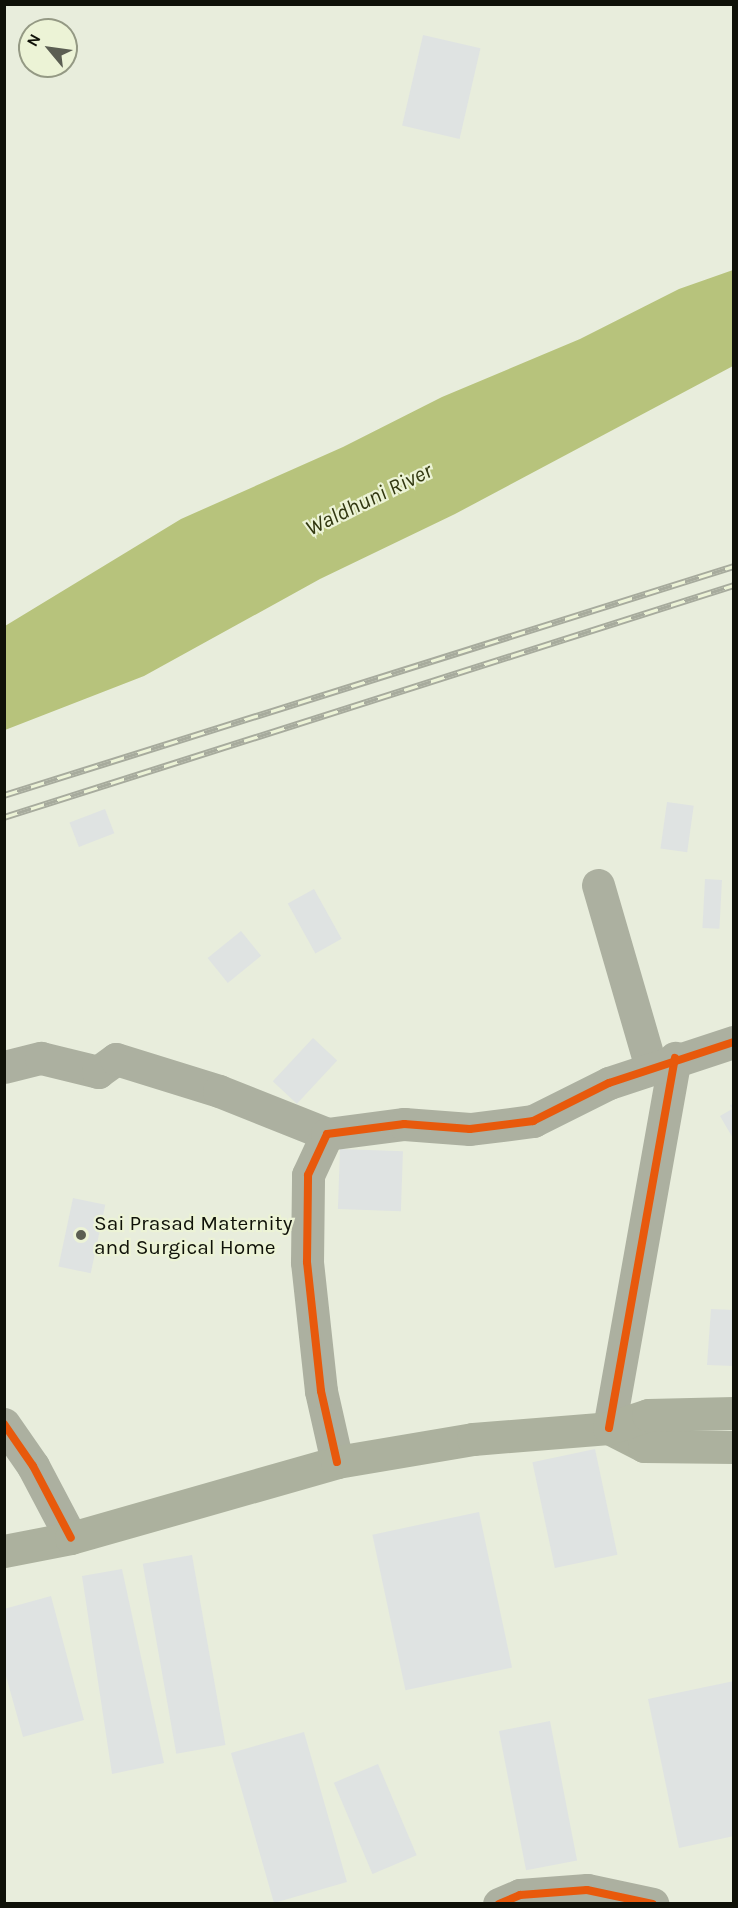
<!DOCTYPE html>
<style>
body{margin:0}
#map{position:relative;width:738px;height:1908px;overflow:hidden;background:#e8eddc;font-family:Karla,sans-serif}
div>[style]{position:absolute}
[style*='--x']{left:calc(var(--x)*1px);top:calc(var(--y)*1px);width:calc(var(--w)*1px);rotate:calc(var(--a)*1deg)}
.water>*{inset:0;background:#b7c37c}
.building>*{inset:0;background:#dfe3e2;transform-origin:0 0}
.minor>*{height:33px;margin:-16.5px;padding:0 16.5px;transform-origin:16.5px;border-radius:16.5px;background:#acb0a0}
.major>*{height:33px;margin:-16.5px;padding:0 16.5px;transform-origin:16.5px;border-radius:16.5px;background:#acb19e}
.rail>*{height:7px;margin-top:-3.5px;transform-origin:0;background:repeating-linear-gradient(90deg,#ecf3d6 0 14px,#a7ab9d 0 28px);box-sizing:border-box;border-block:2px solid #a7ab9d}
.cycleway>*{height:8px;margin:-4px;padding:0 4px;transform-origin:4px;border-radius:4px;background:#e8590c}
.dots>*{width:16px;height:16px;translate:-50% -50%;box-sizing:border-box;border:3px solid #ecf3d6;border-radius:50%}
span{translate:-50% -50%;white-space:nowrap;text-align:center;line-height:1.15;-webkit-text-stroke:4.5px #ecf3d6;paint-order:stroke}
.poi-label{font-size:21px;color:#0f1108}
.left{translate:0 -50%;text-align:left}
.water-label{font-size:22px;color:#313710;font-style:italic}
.frame{position:absolute;inset:0;border:6px solid #0f1108;pointer-events:none}
.north{position:absolute;left:18px;top:18px;width:60px;height:60px;box-sizing:border-box;background:#ecf3d6;border:2px solid #949984;border-radius:50%;rotate:299deg;font-size:16px;font-weight:700;line-height:24px;text-align:center;color:#0f1108}
.north::after{content:'';display:block;margin:auto;width:21px;height:27px;background:#5b5e52;clip-path:polygon(50% 0,100% 100%,50% 72%,0 100%)}
</style>
<div id="map">
<div class="water">
<i style="clip-path:polygon(733px 270px,733px 366px,455px 514px,320px 579px,144px 676px,5px 730px,5px 626px,181px 519px,343px 447px,442px 397px,580px 339px,679px 289px)"></i>
</div>
<div class="building">
<i style="left:423px;top:35px;width:59px;height:93px;rotate:13deg"></i>
<i style="left:667px;top:802px;width:27px;height:47px;rotate:8deg"></i>
<i style="left:105px;top:809px;width:26px;height:38px;rotate:69deg"></i>
<i style="left:705px;top:879px;width:17px;height:49px;rotate:3deg"></i>
<i style="left:314px;top:889px;width:57px;height:30px;rotate:61deg"></i>
<i style="left:241px;top:931px;width:32px;height:43px;rotate:51deg"></i>
<i style="left:313px;top:1038px;width:33px;height:59px;rotate:43deg"></i>
<i style="clip-path:polygon(734px 1104px,734px 1140px,720px 1116px,732px 1109px,730px 1105px)"></i>
<i style="left:340px;top:1149px;width:63px;height:60px;rotate:2deg"></i>
<i style="left:73px;top:1198px;width:33px;height:70px;rotate:12deg"></i>
<i style="clip-path:polygon(711px 1309px,734px 1310px,734px 1366px,707px 1365px)"></i>
<i style="left:595px;top:1449px;width:108px;height:64px;rotate:78deg"></i>
<i style="left:479px;top:1512px;width:159px;height:109px;rotate:78deg"></i>
<i style="left:192px;top:1555px;width:193px;height:50px;rotate:80deg"></i>
<i style="clip-path:polygon(122px 1569px,164px 1763px,112px 1774px,82px 1576px)"></i>
<i style="clip-path:polygon(51px 1596px,84px 1720px,23px 1737px,4px 1669px,4px 1609px)"></i>
<i style="clip-path:polygon(734px 1681px,734px 1836px,679px 1848px,648px 1699px)"></i>
<i style="left:550px;top:1721px;width:142px;height:52px;rotate:79deg"></i>
<i style="left:304px;top:1732px;width:156px;height:76px;rotate:74deg"></i>
<i style="left:378px;top:1764px;width:99px;height:48px;rotate:67deg"></i>
</div>
<div class="minor">
<i style="--x:598;--y:885;--w:190;--a:73.8"></i>
<i style="--x:4;--y:1067;--w:38;--a:-14"></i>
<i style="--x:41;--y:1058;--w:59;--a:13.8"></i>
<i style="--x:98;--y:1072;--w:22;--a:-36"></i>
<i style="--x:116;--y:1059;--w:108;--a:17.3"></i>
<i style="--x:219;--y:1091;--w:116;--a:21.7"></i>
<i style="--x:4;--y:1424;--w:51;--a:55.4"></i>
<i style="--x:33;--y:1466;--w:81;--a:62.2"></i>
<i style="--x:609;--y:1428;--w:376;--a:-79.9"></i>
<i style="--x:337;--y:1462;--w:73;--a:-102.7"></i>
<i style="--x:321;--y:1391;--w:130;--a:-96.2"></i>
<i style="--x:307;--y:1262;--w:87;--a:-89.3"></i>
<i style="--x:308;--y:1175;--w:45;--a:-65.1"></i>
<i style="--x:327;--y:1134;--w:78;--a:-7.4"></i>
<i style="--x:404;--y:1124;--w:66;--a:4.3"></i>
<i style="--x:470;--y:1129;--w:64;--a:-7.2"></i>
<i style="--x:533;--y:1121;--w:85;--a:-26.6"></i>
<i style="--x:609;--y:1083;--w:132;--a:-18.2"></i>
<i style="--x:499;--y:1904;--w:23;--a:-23"></i>
<i style="--x:520;--y:1895;--w:67;--a:-4.3"></i>
<i style="--x:587;--y:1890;--w:67;--a:12"></i>
</div>
<div class="major">
<i style="--x:609;--y:1428;--w:39;--a:27"></i>
<i style="--x:644;--y:1446;--w:90;--a:0.6"></i>
<i style="--x:4;--y:1551;--w:68;--a:-11"></i>
<i style="--x:71;--y:1538;--w:277;--a:-15.9"></i>
<i style="--x:337;--y:1462;--w:138;--a:-9.6"></i>
<i style="--x:473;--y:1439;--w:136;--a:-4.6"></i>
<i style="--x:609;--y:1428;--w:41;--a:-18.4"></i>
<i style="--x:648;--y:1415;--w:86;--a:-1.3"></i>
</div>
<div class="rail">
<i style="--x:4;--y:795;--w:765;--a:-17.42"></i>
<i style="--x:4;--y:817;--w:766;--a:-17.63"></i>
</div>
<div class="cycleway">
<i style="--x:4;--y:1424;--w:51;--a:55.4"></i>
<i style="--x:33;--y:1466;--w:81;--a:62.2"></i>
<i style="--x:609;--y:1428;--w:376;--a:-79.9"></i>
<i style="--x:337;--y:1462;--w:73;--a:-102.7"></i>
<i style="--x:321;--y:1391;--w:130;--a:-96.2"></i>
<i style="--x:307;--y:1262;--w:87;--a:-89.3"></i>
<i style="--x:308;--y:1175;--w:45;--a:-65.1"></i>
<i style="--x:327;--y:1134;--w:78;--a:-7.4"></i>
<i style="--x:404;--y:1124;--w:66;--a:4.3"></i>
<i style="--x:470;--y:1129;--w:64;--a:-7.2"></i>
<i style="--x:533;--y:1121;--w:85;--a:-26.6"></i>
<i style="--x:609;--y:1083;--w:132;--a:-18.2"></i>
<i style="--x:499;--y:1904;--w:23;--a:-23"></i>
<i style="--x:520;--y:1895;--w:67;--a:-4.3"></i>
<i style="--x:587;--y:1890;--w:67;--a:12"></i>
</div>
<div class="dots">
<i style="left:81px;top:1235px;background:#5b5e52"></i>
</div>
<div class="poi-label">
<span class="left" style="left:94px;top:1235px">Sai Prasad Maternity<br>and Surgical Home</span>
</div>
<div class="water-label">
<span style="left:369px;top:500px;rotate:-26deg">Waldhuni River</span>
</div>
<div class="frame"></div>
<div class="north">N</div>
</div>
